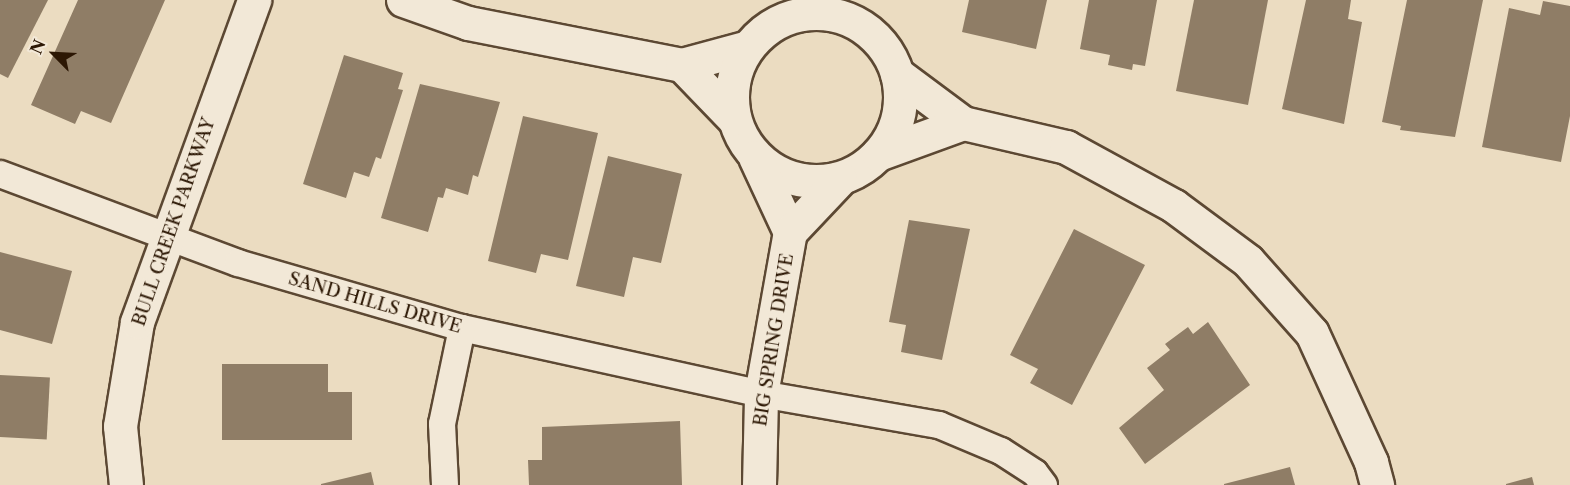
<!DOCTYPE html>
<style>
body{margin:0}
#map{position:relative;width:1570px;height:485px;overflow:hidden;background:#ebdcc1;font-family:"Libre Caslon Text",serif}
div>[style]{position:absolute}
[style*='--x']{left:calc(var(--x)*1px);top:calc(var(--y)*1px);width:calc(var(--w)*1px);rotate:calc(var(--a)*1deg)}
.building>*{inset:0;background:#8f7d66;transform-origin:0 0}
.roads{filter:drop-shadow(2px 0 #5c4833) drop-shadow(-2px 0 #5c4833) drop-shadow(0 2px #5c4833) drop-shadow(0 -2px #5c4833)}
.lane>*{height:26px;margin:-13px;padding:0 13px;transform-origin:13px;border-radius:13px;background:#f2e8d7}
.street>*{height:33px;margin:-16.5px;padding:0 16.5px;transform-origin:16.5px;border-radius:16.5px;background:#f2e8d7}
.street>.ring{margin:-16.5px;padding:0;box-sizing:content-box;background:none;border:33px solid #f2e8d7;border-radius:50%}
span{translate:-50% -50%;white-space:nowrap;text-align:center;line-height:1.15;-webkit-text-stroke:4.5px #f2e8d7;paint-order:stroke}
.street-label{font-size:18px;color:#2c1704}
.north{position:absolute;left:24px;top:24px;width:60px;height:60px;-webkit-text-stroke:4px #f2e8d7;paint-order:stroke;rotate:294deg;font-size:16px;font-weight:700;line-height:24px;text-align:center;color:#2c1704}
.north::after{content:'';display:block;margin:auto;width:21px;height:27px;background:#2c1704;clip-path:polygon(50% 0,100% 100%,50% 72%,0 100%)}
</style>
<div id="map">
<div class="building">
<i style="clip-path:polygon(0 0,48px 0,8px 78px,0 74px)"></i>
<i style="clip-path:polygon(78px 0,165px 0,111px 123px,81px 111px,75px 124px,31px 105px)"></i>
<i style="clip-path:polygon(969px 0,1047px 0,1036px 49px,962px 32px)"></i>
<i style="clip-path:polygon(1089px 0,1157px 0,1145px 66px,1133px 64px,1132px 70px,1108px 65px,1110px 55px,1080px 49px)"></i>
<i style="clip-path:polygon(1194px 0,1268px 0,1248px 105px,1176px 91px)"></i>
<i style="clip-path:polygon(1306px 0,1351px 0,1348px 19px,1362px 22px,1344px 124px,1282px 109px)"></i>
<i style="clip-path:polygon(1407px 0,1483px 0,1455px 137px,1400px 130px,1401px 126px,1382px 122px)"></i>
<i style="clip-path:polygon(1543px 1px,1570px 6px,1570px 116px,1561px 162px,1482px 147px,1509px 8px,1540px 15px)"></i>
<i style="clip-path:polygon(344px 55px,403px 73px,398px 89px,403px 90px,381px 159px,376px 157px,369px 177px,354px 172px,346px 198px,303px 184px)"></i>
<i style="clip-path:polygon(420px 84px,500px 102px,478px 177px,473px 175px,468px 195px,446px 188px,443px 198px,438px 197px,428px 232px,381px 218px)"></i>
<i style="clip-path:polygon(523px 116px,598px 133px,568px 260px,541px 254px,536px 273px,488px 261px)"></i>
<i style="clip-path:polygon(608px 156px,682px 174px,661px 263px,633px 257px,624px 297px,576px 286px)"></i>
<i style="clip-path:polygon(909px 220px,970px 229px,942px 360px,901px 352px,906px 325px,889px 322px)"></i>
<i style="clip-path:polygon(1074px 229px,1145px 265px,1072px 405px,1030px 383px,1038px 369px,1010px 355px)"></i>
<i style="clip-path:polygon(0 252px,72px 271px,52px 344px,0 330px)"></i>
<i style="clip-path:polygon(1208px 322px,1250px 385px,1145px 464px,1119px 428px,1164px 390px,1147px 368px,1170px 350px,1165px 344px,1188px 327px,1193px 334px)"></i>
<i style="clip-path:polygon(222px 364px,328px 364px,328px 392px,352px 392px,352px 440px,222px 440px)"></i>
<i style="left:0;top:375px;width:50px;height:62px;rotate:3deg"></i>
<i style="clip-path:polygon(680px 421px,682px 485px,529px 485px,528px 460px,542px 460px,542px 427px)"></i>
<i style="clip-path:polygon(1290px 467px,1295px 485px,1224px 485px,1224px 484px)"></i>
<i style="clip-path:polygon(371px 472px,374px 485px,321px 485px,321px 484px)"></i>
<i style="clip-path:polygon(1532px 477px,1534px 485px,1506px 485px,1506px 484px)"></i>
</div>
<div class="roads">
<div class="lane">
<i style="--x:0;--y:174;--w:254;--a:20.5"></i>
<i style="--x:238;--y:263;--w:233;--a:16.2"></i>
<i style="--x:462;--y:328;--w:306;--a:12.4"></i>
<i style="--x:761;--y:394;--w:181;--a:9.9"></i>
<i style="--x:939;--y:425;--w:67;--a:22.8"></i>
<i style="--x:1001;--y:451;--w:40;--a:32.9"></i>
<i style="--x:1035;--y:473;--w:15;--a:53"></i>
<i style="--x:445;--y:485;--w:61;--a:-92.8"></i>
<i style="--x:442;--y:424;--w:98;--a:-78.2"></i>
</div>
<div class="street">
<i style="--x:403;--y:0;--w:69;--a:19.5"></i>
<i style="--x:468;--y:23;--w:218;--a:11.1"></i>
<i style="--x:682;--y:65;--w:68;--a:-15.3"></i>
<i class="ring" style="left:732px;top:13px;width:135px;height:135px"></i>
<i style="--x:682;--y:65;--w:74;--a:46.1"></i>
<i style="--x:897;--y:74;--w:82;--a:36.6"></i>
<i style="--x:963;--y:123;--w:106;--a:13.1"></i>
<i style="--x:1066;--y:147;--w:123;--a:28.6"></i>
<i style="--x:1174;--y:206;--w:92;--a:36.6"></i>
<i style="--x:1248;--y:261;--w:96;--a:48.4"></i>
<i style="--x:1312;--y:333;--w:142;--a:65.4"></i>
<i style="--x:1371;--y:462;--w:24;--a:75"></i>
<i style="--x:878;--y:154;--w:90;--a:-20"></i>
<i style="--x:755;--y:157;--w:83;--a:65"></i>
<i style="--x:126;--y:485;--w:59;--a:-95.8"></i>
<i style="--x:120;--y:426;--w:105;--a:-80.7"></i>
<i style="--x:137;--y:322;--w:343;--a:-70"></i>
<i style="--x:759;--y:485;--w:91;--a:-88.7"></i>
<i style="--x:761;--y:394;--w:165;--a:-79.9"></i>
<i style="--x:790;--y:232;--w:73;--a:-46.7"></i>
</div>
</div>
<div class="street-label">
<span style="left:174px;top:222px;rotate:-71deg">BULL CREEK PARKWAY</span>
<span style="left:375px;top:303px;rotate:16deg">SAND HILLS DRIVE</span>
<span style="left:774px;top:340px;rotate:-81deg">BIG SPRING DRIVE</span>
</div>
<div class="north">N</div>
</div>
